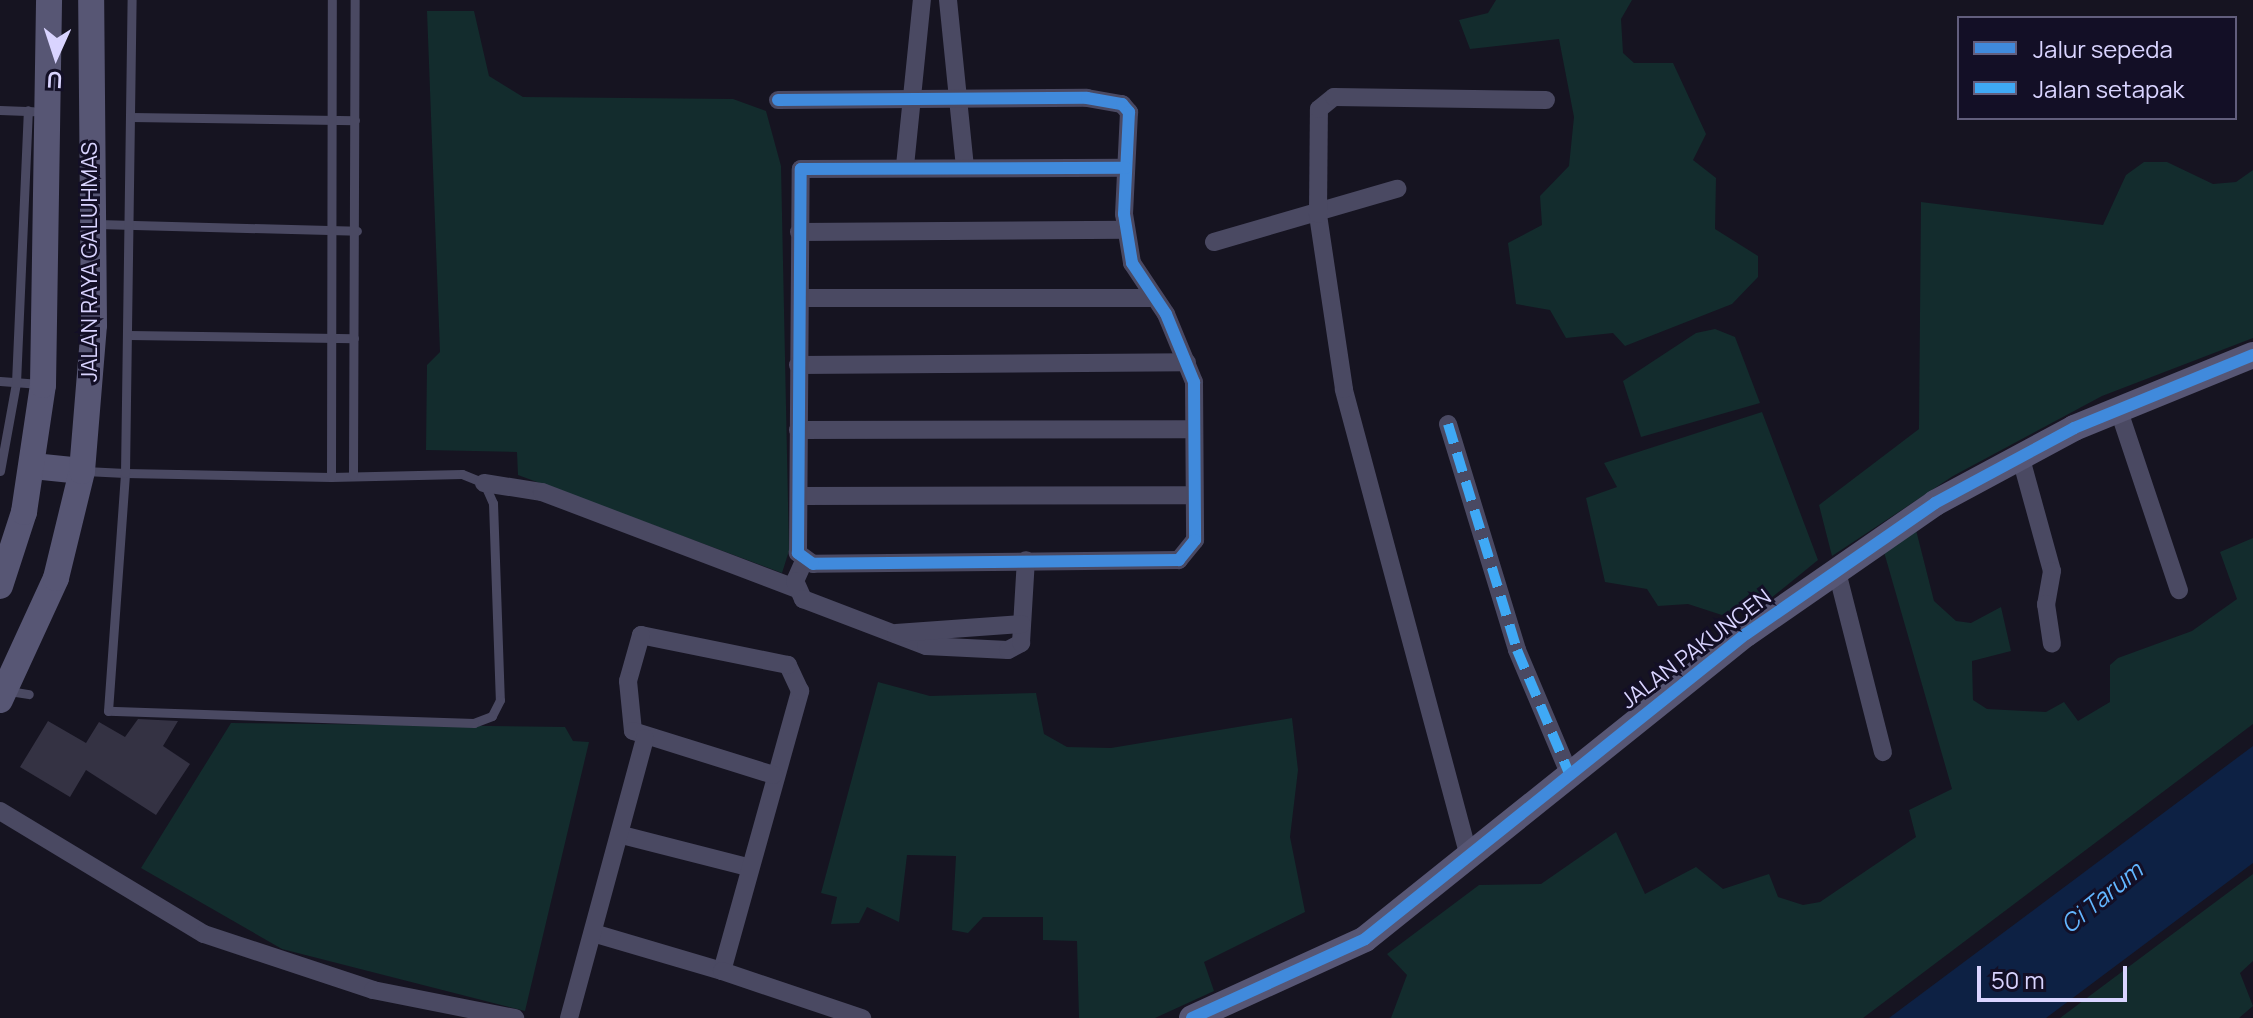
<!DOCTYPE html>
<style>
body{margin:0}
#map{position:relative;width:2253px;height:1018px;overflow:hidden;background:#161421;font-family:Manrope,sans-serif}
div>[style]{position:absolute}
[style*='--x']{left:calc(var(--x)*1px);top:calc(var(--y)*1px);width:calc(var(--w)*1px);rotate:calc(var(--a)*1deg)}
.green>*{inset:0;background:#132c2d}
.water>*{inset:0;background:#0d2144}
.building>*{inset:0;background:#343243}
.lane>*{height:9px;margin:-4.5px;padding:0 4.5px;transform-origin:4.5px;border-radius:4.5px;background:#4a4962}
.street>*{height:18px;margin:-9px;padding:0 9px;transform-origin:9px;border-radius:9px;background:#4a4962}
.secondary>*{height:26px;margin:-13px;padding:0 13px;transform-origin:13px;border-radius:13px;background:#575674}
.quiet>*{height:10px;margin-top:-5px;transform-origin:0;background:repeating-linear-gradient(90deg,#3fa9f5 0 20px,transparent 0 30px)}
.cycleway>*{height:12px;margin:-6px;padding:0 6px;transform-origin:6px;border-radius:6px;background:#408adc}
span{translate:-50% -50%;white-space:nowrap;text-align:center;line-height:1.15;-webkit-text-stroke:6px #130f26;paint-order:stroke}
.street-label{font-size:22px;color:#d9d4ff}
.water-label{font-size:24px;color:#62b6ff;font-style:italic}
.legend{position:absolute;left:1957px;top:16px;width:280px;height:104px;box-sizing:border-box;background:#130f26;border:2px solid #625e7d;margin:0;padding:10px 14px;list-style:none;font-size:24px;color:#d9d4ff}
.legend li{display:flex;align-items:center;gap:16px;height:40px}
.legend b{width:40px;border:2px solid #625e7d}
.north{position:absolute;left:16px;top:16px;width:80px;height:80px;-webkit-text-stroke:6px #130f26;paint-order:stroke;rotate:183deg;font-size:22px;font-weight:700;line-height:32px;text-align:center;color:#d9d4ff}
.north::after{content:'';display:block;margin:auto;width:28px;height:36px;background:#d9d4ff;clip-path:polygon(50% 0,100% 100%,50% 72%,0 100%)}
.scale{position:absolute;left:1977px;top:966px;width:150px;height:36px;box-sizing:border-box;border:4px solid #d9d4ff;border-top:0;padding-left:10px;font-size:24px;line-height:28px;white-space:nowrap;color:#d9d4ff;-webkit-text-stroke:6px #130f26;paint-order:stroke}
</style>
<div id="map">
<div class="green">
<i style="clip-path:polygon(1496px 0,1632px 0,1621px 19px,1623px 53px,1634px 63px,1673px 63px,1706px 134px,1693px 160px,1716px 178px,1715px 229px,1758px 256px,1758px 277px,1732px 304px,1625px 346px,1613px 333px,1566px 338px,1550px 310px,1516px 304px,1508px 243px,1542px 225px,1540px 196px,1569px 166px,1574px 117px,1559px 39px,1470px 49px,1459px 20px,1488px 13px)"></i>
<i style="clip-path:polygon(427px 11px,474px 11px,489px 76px,523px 97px,733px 99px,766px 111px,781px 166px,789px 551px,782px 573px,518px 475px,517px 452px,426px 450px,427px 365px,440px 352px)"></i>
<i style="clip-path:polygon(2144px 162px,2167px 162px,2213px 184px,2236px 182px,2253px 170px,2253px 338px,2102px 396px,1953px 476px,1832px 556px,1819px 505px,1919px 429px,1921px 202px,2103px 225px,2126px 175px)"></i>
<i style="clip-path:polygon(1715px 329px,1735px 337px,1760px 403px,1641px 437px,1623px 381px,1696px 333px)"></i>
<i style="clip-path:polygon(1762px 412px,1818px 560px,1765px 603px,1725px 616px,1688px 604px,1658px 606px,1647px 589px,1605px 582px,1586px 498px,1617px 487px,1604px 463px)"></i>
<i style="clip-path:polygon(1916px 530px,1934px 601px,1956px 621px,1971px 623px,2001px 607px,2011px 651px,1972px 661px,1973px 700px,1987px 709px,2046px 712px,2064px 702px,2078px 721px,2110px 702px,2110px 665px,2118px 658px,2192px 631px,2237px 599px,2220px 552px,2253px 538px,2253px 724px,1863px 1018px,1391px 1018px,1407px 975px,1387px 954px,1479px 885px,1541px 884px,1616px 832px,1645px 894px,1696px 867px,1723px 889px,1769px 874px,1778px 897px,1803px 905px,1820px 902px,1916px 837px,1909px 810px,1952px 789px,1884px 552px)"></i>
<i style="clip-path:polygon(878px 682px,930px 696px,1036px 693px,1044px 734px,1067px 747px,1111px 748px,1292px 718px,1298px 770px,1290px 837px,1305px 912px,1204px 962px,1214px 991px,1155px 1018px,1079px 1018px,1077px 941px,1043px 940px,1043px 917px,983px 917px,968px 933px,952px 930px,956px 856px,907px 855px,899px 922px,867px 907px,859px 923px,831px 924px,837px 897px,821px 893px)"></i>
<i style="clip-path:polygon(231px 723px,565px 727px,573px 741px,589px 742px,525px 1011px,282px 949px,141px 868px)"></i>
<i style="clip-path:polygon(2253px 874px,2253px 961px,2240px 973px,2253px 1006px,2239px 1018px,2060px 1018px)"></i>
</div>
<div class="water">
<i style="clip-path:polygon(2253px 746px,2253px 863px,2046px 1018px,1889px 1018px)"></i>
</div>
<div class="building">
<i style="clip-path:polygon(138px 719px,178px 721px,163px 746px,190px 764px,156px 815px,86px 770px,70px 797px,20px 767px,48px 721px,86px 743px,99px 722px,125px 737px)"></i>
</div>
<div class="lane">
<i style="--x:0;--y:110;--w:33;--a:2"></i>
<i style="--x:131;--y:117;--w:224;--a:0.8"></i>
<i style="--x:97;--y:224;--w:260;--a:1.5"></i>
<i style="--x:129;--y:335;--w:225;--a:0.8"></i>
<i style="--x:0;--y:381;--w:40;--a:4.3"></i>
<i style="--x:0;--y:471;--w:89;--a:-79.7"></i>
<i style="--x:16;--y:383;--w:273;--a:-87.5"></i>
<i style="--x:85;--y:471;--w:40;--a:2.9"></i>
<i style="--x:125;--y:473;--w:206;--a:1.1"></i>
<i style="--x:331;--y:477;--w:131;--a:-1.3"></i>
<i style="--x:462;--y:474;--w:24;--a:22"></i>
<i style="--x:484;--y:483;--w:22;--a:66"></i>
<i style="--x:493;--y:503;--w:197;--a:88"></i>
<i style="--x:500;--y:700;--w:18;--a:117"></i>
<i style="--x:492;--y:716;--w:19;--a:159"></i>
<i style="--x:474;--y:723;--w:366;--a:-178.1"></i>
<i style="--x:108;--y:711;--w:239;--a:-85.9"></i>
<i style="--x:125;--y:473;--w:473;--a:-89.2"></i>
<i style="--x:353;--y:475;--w:475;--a:-89.8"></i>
<i style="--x:331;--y:477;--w:477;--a:-89.9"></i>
<i style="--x:9;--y:691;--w:20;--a:9"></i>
</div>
<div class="street">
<i style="--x:948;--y:0;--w:168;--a:84.2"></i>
<i style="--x:778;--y:100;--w:309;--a:-0.4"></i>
<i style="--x:1087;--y:98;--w:36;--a:10"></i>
<i style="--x:1122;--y:104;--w:11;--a:49"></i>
<i style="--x:1129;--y:112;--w:102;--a:92.8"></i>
<i style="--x:1124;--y:214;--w:50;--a:80.7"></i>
<i style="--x:1132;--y:263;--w:61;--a:56.3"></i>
<i style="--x:1166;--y:314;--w:74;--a:67.6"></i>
<i style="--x:1194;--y:382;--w:158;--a:89.6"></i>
<i style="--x:1195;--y:540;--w:26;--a:129"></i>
<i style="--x:1179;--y:560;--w:366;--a:179.4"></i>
<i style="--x:813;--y:564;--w:19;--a:-144"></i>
<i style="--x:798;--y:553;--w:384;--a:-89.6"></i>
<i style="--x:801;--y:169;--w:325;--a:-0.2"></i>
<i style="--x:905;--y:166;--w:167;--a:-84.2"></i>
<i style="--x:799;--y:232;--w:326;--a:-0.4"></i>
<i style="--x:1214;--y:242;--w:191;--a:-16.2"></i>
<i style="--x:800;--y:298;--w:351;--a:0"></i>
<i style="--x:798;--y:365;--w:389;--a:-0.4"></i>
<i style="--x:2119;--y:411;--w:189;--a:71.5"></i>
<i style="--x:1448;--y:424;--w:236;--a:73"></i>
<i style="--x:1517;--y:650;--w:134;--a:67.1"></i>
<i style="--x:798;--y:430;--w:396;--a:-0.1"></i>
<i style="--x:2020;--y:455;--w:120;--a:74.6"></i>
<i style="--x:2052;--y:571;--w:34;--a:100"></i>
<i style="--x:2046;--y:604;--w:40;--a:81.5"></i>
<i style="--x:484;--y:483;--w:59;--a:8.8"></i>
<i style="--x:542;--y:492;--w:271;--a:20.8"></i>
<i style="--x:800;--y:496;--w:392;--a:-0.1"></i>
<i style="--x:804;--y:561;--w:22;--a:114"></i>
<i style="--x:795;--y:581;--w:20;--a:66"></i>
<i style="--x:803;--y:599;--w:132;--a:20.9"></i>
<i style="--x:926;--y:646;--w:82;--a:2.8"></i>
<i style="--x:1008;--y:650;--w:15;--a:-28"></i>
<i style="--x:1021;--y:643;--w:83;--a:-86.6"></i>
<i style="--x:1836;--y:568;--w:190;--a:75.7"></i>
<i style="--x:896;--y:633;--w:126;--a:-4.1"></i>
<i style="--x:0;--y:811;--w:238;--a:31.1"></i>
<i style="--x:204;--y:934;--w:178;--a:18.3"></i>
<i style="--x:373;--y:990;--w:145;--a:11.2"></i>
<i style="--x:622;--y:835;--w:130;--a:14.3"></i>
<i style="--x:1468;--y:853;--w:480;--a:-105"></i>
<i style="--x:1344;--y:389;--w:177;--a:-98.5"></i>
<i style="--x:1318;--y:214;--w:105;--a:-89.5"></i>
<i style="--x:1319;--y:109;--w:19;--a:-39"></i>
<i style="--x:1334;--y:97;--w:212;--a:0.8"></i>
<i style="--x:593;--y:933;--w:134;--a:16.4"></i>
<i style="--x:722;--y:971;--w:291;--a:-74.4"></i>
<i style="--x:800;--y:691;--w:29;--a:-115"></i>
<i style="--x:788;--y:665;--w:150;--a:-168.5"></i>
<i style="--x:641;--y:635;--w:48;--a:105.8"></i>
<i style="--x:628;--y:681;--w:50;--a:84.3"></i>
<i style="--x:633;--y:731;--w:147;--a:17.4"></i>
<i style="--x:722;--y:971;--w:148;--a:18.6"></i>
<i style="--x:569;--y:1018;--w:290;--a:-74.8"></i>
</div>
<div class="secondary">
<i style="--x:33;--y:466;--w:49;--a:5.8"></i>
<i style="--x:0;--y:586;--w:78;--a:-72"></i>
<i style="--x:24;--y:512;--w:128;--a:-81.5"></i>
<i style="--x:43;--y:385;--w:385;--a:-89.1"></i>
<i style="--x:0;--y:700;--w:134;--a:-65.3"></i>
<i style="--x:56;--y:578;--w:110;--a:-76.3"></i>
<i style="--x:82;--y:471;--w:146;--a:-85.3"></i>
<i style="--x:94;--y:325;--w:325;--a:-90.5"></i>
<i style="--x:1192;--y:1018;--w:190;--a:-24.5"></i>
<i style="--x:1365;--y:939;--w:488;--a:-38.7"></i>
<i style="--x:1746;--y:634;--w:230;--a:-34.7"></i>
<i style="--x:1935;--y:503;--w:158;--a:-28.3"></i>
<i style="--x:2074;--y:428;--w:193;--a:-22.2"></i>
</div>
<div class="quiet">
<i style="--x:1448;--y:424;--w:236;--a:73"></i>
<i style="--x:1517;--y:650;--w:134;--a:67.1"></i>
</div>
<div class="cycleway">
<i style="--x:778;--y:100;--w:309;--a:-0.4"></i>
<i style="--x:1087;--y:98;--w:36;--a:10"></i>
<i style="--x:1122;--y:104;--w:11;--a:49"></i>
<i style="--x:1129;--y:112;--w:102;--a:92.8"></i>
<i style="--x:1124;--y:214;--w:50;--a:80.7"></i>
<i style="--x:1132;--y:263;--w:61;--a:56.3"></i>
<i style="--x:1166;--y:314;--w:74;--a:67.6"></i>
<i style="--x:1194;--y:382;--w:158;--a:89.6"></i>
<i style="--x:1195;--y:540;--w:26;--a:129"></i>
<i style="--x:1179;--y:560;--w:366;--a:179.4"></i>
<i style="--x:813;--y:564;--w:19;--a:-144"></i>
<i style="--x:798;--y:553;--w:384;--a:-89.6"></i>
<i style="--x:801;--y:169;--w:325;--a:-0.2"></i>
<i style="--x:1192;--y:1018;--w:190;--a:-24.5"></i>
<i style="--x:1365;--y:939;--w:488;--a:-38.7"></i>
<i style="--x:1746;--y:634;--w:230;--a:-34.7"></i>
<i style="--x:1935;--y:503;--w:158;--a:-28.3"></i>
<i style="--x:2074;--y:428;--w:193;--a:-22.2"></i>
</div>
<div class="street-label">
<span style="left:90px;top:262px;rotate:-90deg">JALAN RAYA GALUHMAS</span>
<span style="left:1696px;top:649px;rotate:-37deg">JALAN PAKUNCEN</span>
</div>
<div class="water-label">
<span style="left:2101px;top:897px;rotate:-39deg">Ci Tarum</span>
</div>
<ul class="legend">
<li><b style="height:10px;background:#408adc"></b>Jalur sepeda</li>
<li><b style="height:10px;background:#3fa9f5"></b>Jalan setapak</li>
</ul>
<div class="north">U</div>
<div class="scale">50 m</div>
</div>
